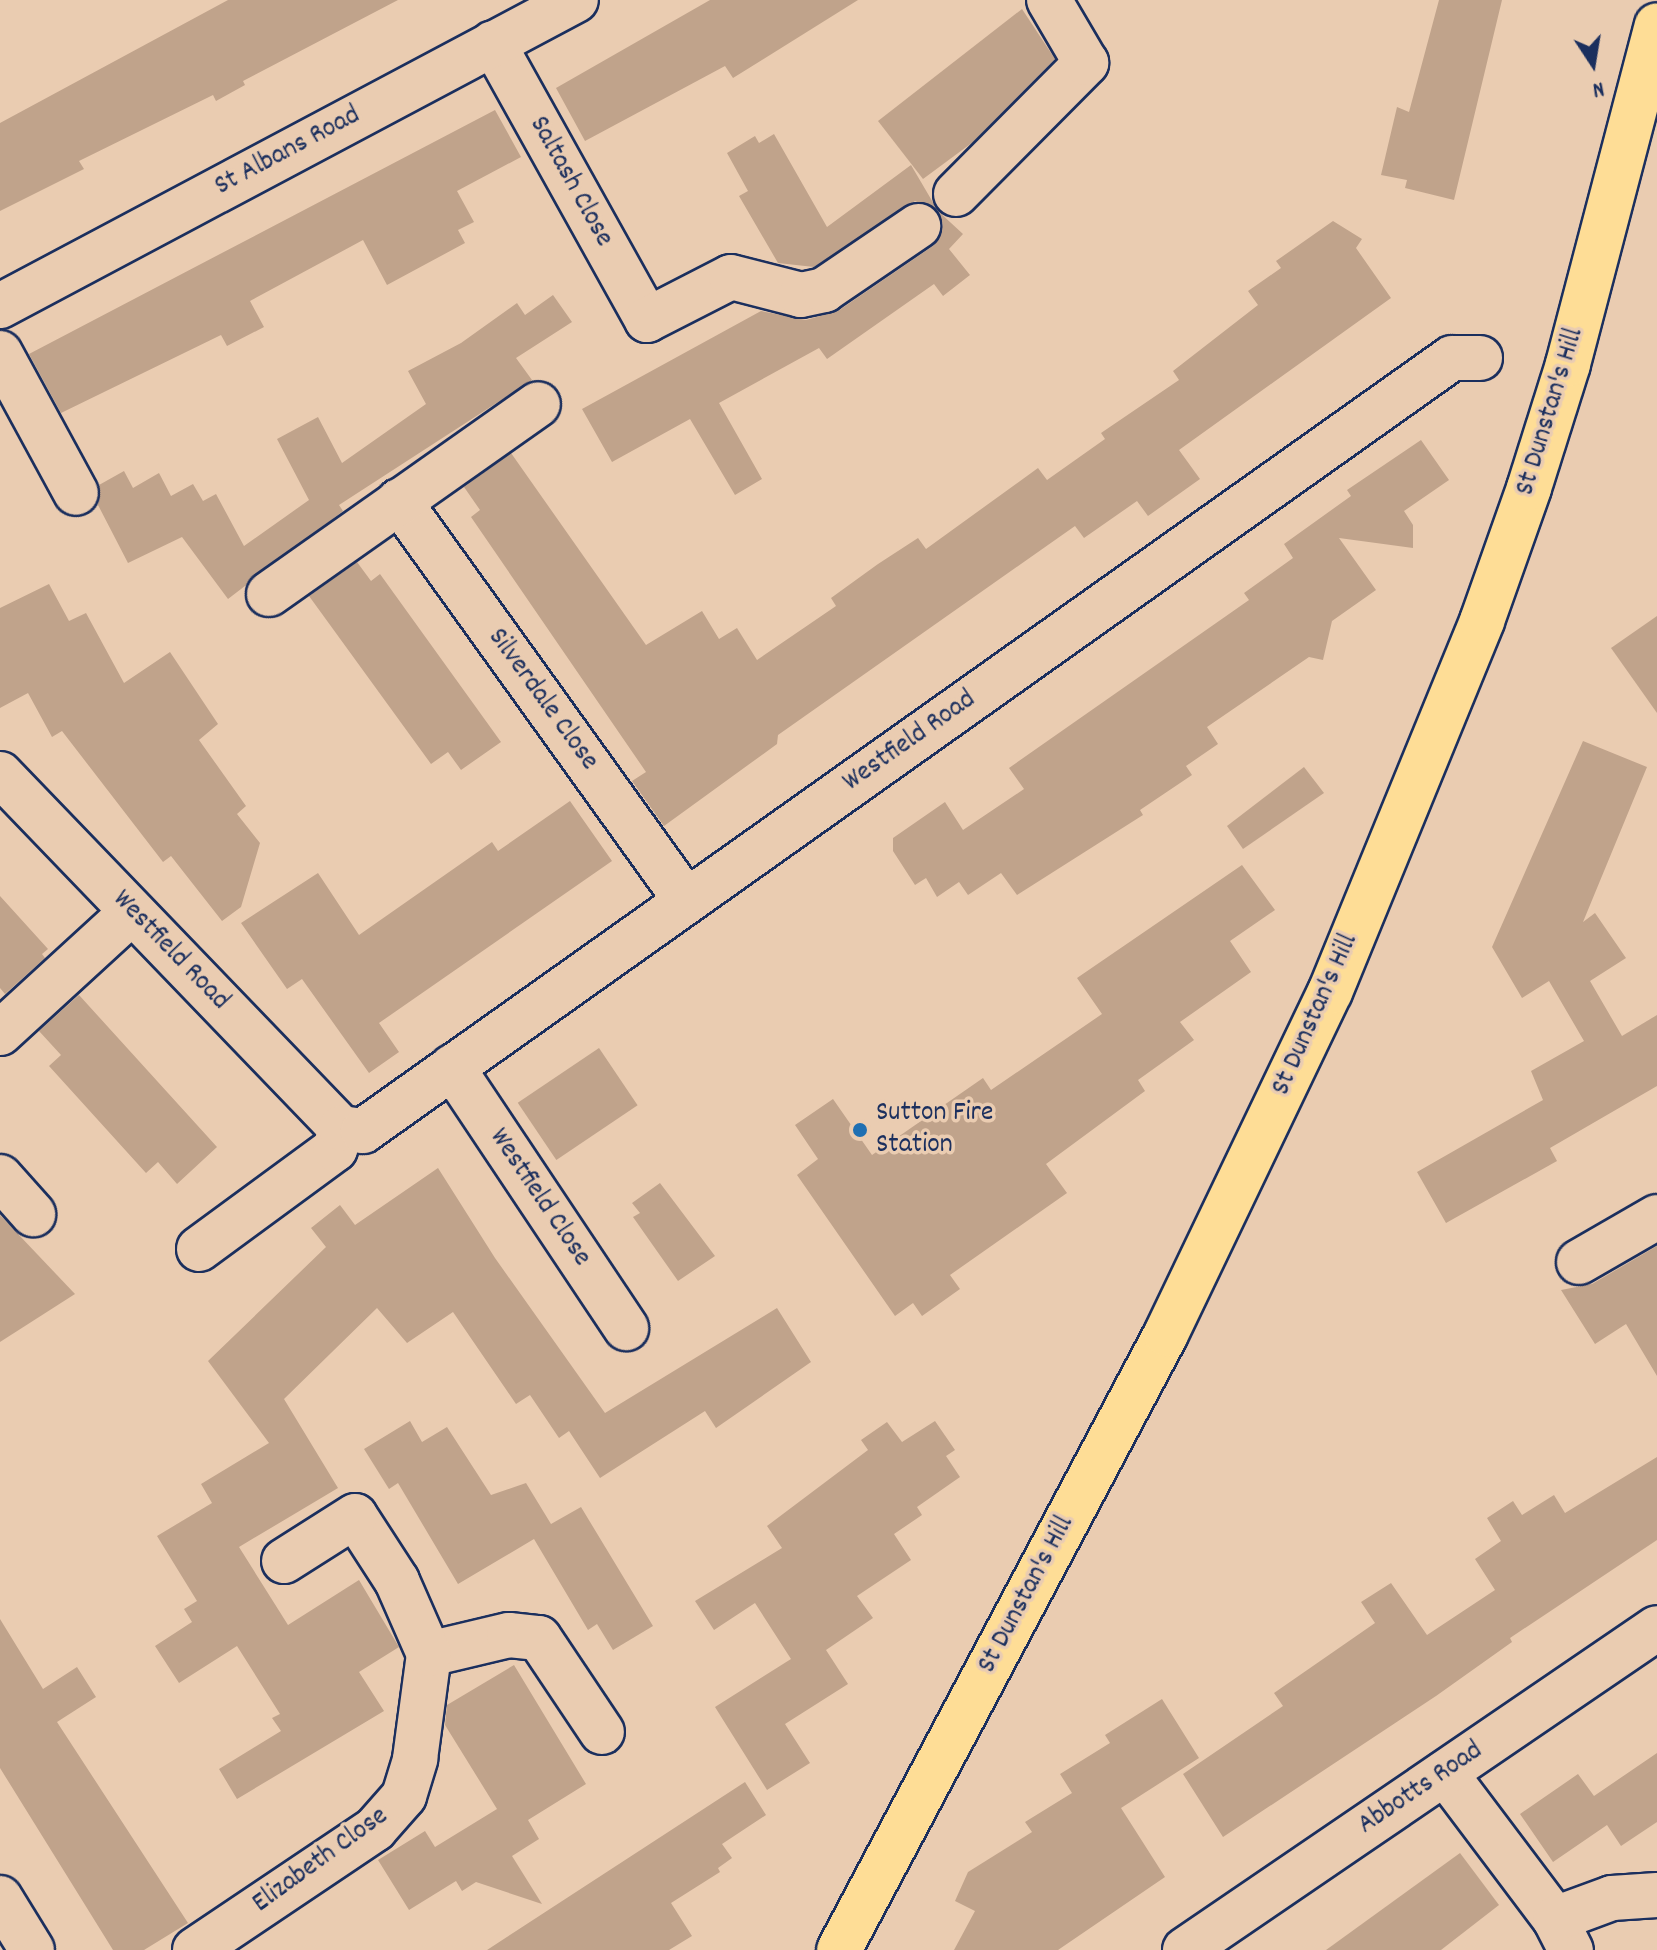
<!DOCTYPE html>
<style>
body{margin:0}
#map{position:relative;width:1657px;height:1950px;overflow:hidden;background:#eaccb1;font-family:Dekko,sans-serif}
div>[style]{position:absolute}
[style*='--x']{left:calc(var(--x)*1px);top:calc(var(--y)*1px);width:calc(var(--w)*1px);rotate:calc(var(--a)*1deg)}
.building>*{inset:0;background:#c0a38b;transform-origin:0 0}
.roads{filter:drop-shadow(2px 0 #1b2f5e) drop-shadow(-2px 0 #1b2f5e) drop-shadow(0 2px #1b2f5e) drop-shadow(0 -2px #1b2f5e)}
.minor>*{height:44px;margin:-22px;padding:0 22px;transform-origin:22px;border-radius:22px;background:#eaccb1}
.highway>*{height:44px;margin:-22px;padding:0 22px;transform-origin:22px;border-radius:22px;background:#fedd96}
.dots>*{width:22px;height:22px;translate:-50% -50%;box-sizing:border-box;border:4px solid #eaccb1;border-radius:50%}
span{translate:-50% -50%;white-space:nowrap;text-align:center;line-height:1.15;-webkit-text-stroke:7px #eaccb1;paint-order:stroke}
.street-label{font-size:28px;color:#1b2f5e}
.poi-label{font-size:28px;color:#1b2f5e}
.left{translate:0 -50%;text-align:left}
.north{position:absolute;left:1553px;top:24px;width:80px;height:80px;-webkit-text-stroke:6px #eaccb1;paint-order:stroke;rotate:168deg;font-size:22px;font-weight:700;line-height:32px;text-align:center;color:#1b2f5e}
.north::after{content:'';display:block;margin:auto;width:28px;height:36px;background:#1b2f5e;clip-path:polygon(50% 0,100% 100%,50% 72%,0 100%)}
</style>
<div id="map">
<div class="building">
<i style="clip-path:polygon(228px 0,398px 0,243px 81px,245px 85px,216px 101px,213px 95px,79px 161px,84px 169px,0 211px,0 123px)"></i>
<i style="clip-path:polygon(710px 0,858px 0,733px 78px,725px 66px,585px 141px,556px 88px)"></i>
<i style="clip-path:polygon(1439px 0,1502px 0,1454px 200px,1405px 188px,1407px 180px,1381px 175px,1397px 107px,1409px 112px)"></i>
<i style="clip-path:polygon(1022px 9px,1055px 59px,973px 142px,923px 179px,878px 121px)"></i>
<i style="clip-path:polygon(495px 110px,521px 157px,457px 191px,474px 222px,458px 230px,465px 243px,387px 285px,363px 240px,250px 301px,264px 327px,227px 346px,221px 335px,61px 413px,29px 354px)"></i>
<i style="clip-path:polygon(774px 134px,827px 227px,911px 165px,938px 211px,915px 201px,814px 267px,778px 263px,739px 196px,748px 191px,727px 153px,755px 136px,759px 143px)"></i>
<i style="clip-path:polygon(938px 211px,963px 234px,949px 249px,970px 275px,943px 296px,934px 284px,827px 359px,819px 348px,719px 403px,762px 479px,735px 495px,690px 419px,612px 462px,582px 409px,761px 311px,806px 320px,838px 311px,933px 246px,943px 225px)"></i>
<i style="clip-path:polygon(1333px 221px,1362px 239px,1356px 248px,1391px 298px,1179px 450px,1200px 479px,1148px 516px,1137px 501px,1084px 538px,1075px 526px,778px 735px,777px 744px,664px 826px,632px 781px,646px 772px,471px 517px,480px 510px,464px 487px,511px 453px,646px 645px,702px 611px,719px 639px,737px 628px,757px 660px,836px 606px,831px 598px,878px 564px,918px 538px,926px 549px,1038px 468px,1047px 480px,1105px 439px,1101px 433px,1179px 380px,1173px 371px,1258px 305px,1248px 291px,1281px 268px,1276px 261px)"></i>
<i style="clip-path:polygon(553px 295px,572px 322px,516px 358px,532px 380px,339px 505px,343px 511px,228px 599px,182px 537px,128px 563px,98px 505px,99px 485px,124px 471px,133px 488px,159px 473px,171px 496px,193px 484px,203px 501px,216px 494px,244px 546px,309px 500px,277px 439px,318px 417px,342px 463px,426px 404px,408px 371px,461px 343px,517px 303px,525px 315px)"></i>
<i style="clip-path:polygon(1421px 440px,1449px 480px,1404px 511px,1413px 525px,1413px 548px,1339px 538px,1376px 590px,1332px 621px,1323px 660px,1309px 657px,1207px 727px,1218px 744px,1186px 766px,1192px 775px,1140px 810px,1143px 815px,1017px 895px,1001px 873px,968px 895px,959px 882px,937px 897px,926px 878px,915px 885px,893px 851px,893px 838px,945px 802px,963px 830px,1024px 789px,1009px 768px,1249px 600px,1244px 593px,1293px 558px,1284px 544px,1351px 496px,1347px 490px)"></i>
<i style="clip-path:polygon(357px 562px,371px 581px,380px 574px,501px 742px,461px 770px,448px 752px,431px 764px,309px 596px)"></i>
<i style="clip-path:polygon(49px 584px,69px 621px,86px 613px,124px 683px,170px 652px,218px 724px,199px 740px,246px 806px,237px 814px,260px 843px,241px 907px,222px 921px,171px 856px,163px 862px,62px 731px,52px 737px,28px 693px,0 708px,0 608px)"></i>
<i style="clip-path:polygon(1657px 616px,1657px 713px,1611px 648px)"></i>
<i style="clip-path:polygon(1583px 741px,1647px 767px,1583px 922px,1595px 913px,1626px 958px,1590px 981px,1622px 1036px,1657px 1015px,1657px 1086px,1550px 1148px,1557px 1161px,1446px 1223px,1417px 1172px,1543px 1100px,1531px 1071px,1584px 1041px,1549px 981px,1522px 998px,1492px 947px)"></i>
<i style="clip-path:polygon(1304px 767px,1324px 793px,1243px 849px,1227px 826px)"></i>
<i style="clip-path:polygon(570px 801px,612px 861px,379px 1023px,399px 1052px,369px 1073px,302px 979px,287px 989px,241px 923px,318px 873px,359px 935px,492px 842px,498px 851px)"></i>
<i style="clip-path:polygon(1242px 865px,1275px 910px,1230px 941px,1251px 972px,1180px 1022px,1194px 1040px,1138px 1080px,1145px 1091px,1046px 1164px,1067px 1193px,950px 1275px,960px 1289px,922px 1316px,913px 1303px,895px 1316px,797px 1175px,818px 1159px,795px 1125px,833px 1099px,872px 1155px,983px 1078px,991px 1090px,1102px 1014px,1077px 978px)"></i>
<i style="clip-path:polygon(0 896px,48px 949px,42px 954px,45px 958px,5px 994px,0 988px)"></i>
<i style="clip-path:polygon(79px 995px,217px 1147px,177px 1184px,158px 1162px,146px 1173px,49px 1066px,61px 1055px,39px 1031px)"></i>
<i style="left:599px;top:1048px;width:69px;height:98px;rotate:56deg"></i>
<i style="clip-path:polygon(438px 1168px,495px 1258px,605px 1413px,777px 1308px,811px 1362px,716px 1428px,705px 1411px,600px 1478px,569px 1431px,559px 1438px,530px 1395px,516px 1404px,453px 1312px,407px 1343px,377px 1308px,284px 1399px,338px 1488px,239px 1547px,288px 1625px,359px 1580px,399px 1647px,359px 1672px,384px 1711px,237px 1799px,219px 1769px,281px 1731px,272px 1718px,280px 1714px,237px 1646px,179px 1683px,155px 1646px,192px 1622px,184px 1609px,197px 1601px,157px 1536px,212px 1503px,201px 1484px,269px 1443px,208px 1361px,326px 1247px,311px 1228px,340px 1205px,355px 1225px)"></i>
<i style="clip-path:polygon(660px 1183px,715px 1256px,678px 1281px,633px 1217px,640px 1213px,632px 1203px)"></i>
<i style="clip-path:polygon(0 1215px,75px 1294px,0 1342px)"></i>
<i style="clip-path:polygon(1657px 1246px,1657px 1376px,1626px 1324px,1595px 1344px,1561px 1290px,1592px 1284px)"></i>
<i style="clip-path:polygon(410px 1421px,422px 1442px,447px 1427px,491px 1495px,526px 1483px,551px 1524px,581px 1507px,653px 1626px,613px 1650px,597px 1624px,588px 1630px,534px 1539px,458px 1584px,398px 1483px,389px 1489px,364px 1449px)"></i>
<i style="clip-path:polygon(935px 1421px,955px 1450px,946px 1456px,960px 1477px,917px 1507px,922px 1515px,894px 1534px,911px 1560px,857px 1596px,873px 1618px,826px 1650px,848px 1684px,785px 1724px,810px 1763px,767px 1790px,715px 1707px,791px 1659px,755px 1603px,714px 1630px,695px 1601px,782px 1548px,767px 1526px,868px 1450px,861px 1440px,887px 1422px,902px 1442px)"></i>
<i style="clip-path:polygon(1657px 1457px,1657px 1540px,1510px 1638px,1512px 1642px,1436px 1696px,1223px 1837px,1183px 1774px,1283px 1706px,1274px 1693px,1375px 1623px,1361px 1602px,1391px 1583px,1427px 1635px,1495px 1590px,1475px 1559px,1501px 1541px,1487px 1518px,1513px 1501px,1522px 1515px,1554px 1495px,1565px 1513px)"></i>
<i style="clip-path:polygon(0 1619px,43px 1689px,77px 1667px,96px 1697px,57px 1722px,188px 1923px,144px 1950px,113px 1950px,0 1768px)"></i>
<i style="clip-path:polygon(514px 1665px,586px 1784px,528px 1820px,539px 1839px,512px 1856px,542px 1904px,476px 1882px,462px 1891px,456px 1881px,409px 1910px,378px 1860px,425px 1831px,435px 1847px,497px 1809px,445px 1725px,447px 1705px)"></i>
<i style="clip-path:polygon(1162px 1699px,1199px 1758px,1121px 1808px,1165px 1877px,1058px 1950px,954px 1950px,975px 1911px,955px 1901px,968px 1872px,1032px 1832px,1025px 1822px,1072px 1793px,1060px 1774px,1110px 1743px,1105px 1735px)"></i>
<i style="clip-path:polygon(1657px 1753px,1657px 1822px,1621px 1846px,1607px 1825px,1553px 1862px,1520px 1814px,1578px 1774px,1594px 1796px)"></i>
<i style="clip-path:polygon(745px 1782px,766px 1815px,722px 1844px,732px 1858px,718px 1868px,720px 1872px,671px 1903px,692px 1936px,669px 1950px,487px 1950px)"></i>
<i style="clip-path:polygon(1460px 1853px,1499px 1905px,1441px 1950px,1326px 1950px)"></i>
</div>
<div class="roads">
<div class="minor">
<i style="--x:493;--y:43;--w:317;--a:60.9"></i>
<i style="--x:647;--y:320;--w:94;--a:-27.1"></i>
<i style="--x:731;--y:277;--w:72;--a:14.4"></i>
<i style="--x:801;--y:295;--w:24;--a:-12"></i>
<i style="--x:824;--y:290;--w:114;--a:-34.2"></i>
<i style="--x:956;--y:194;--w:185;--a:-45.2"></i>
<i style="--x:1086;--y:63;--w:73;--a:-120.4"></i>
<i style="--x:0;--y:306;--w:652;--a:-27.98"></i>
<i style="--x:0;--y:353;--w:159;--a:61.5"></i>
<i style="--x:399;--y:501;--w:489;--a:54.3"></i>
<i style="--x:269;--y:594;--w:329;--a:-35.2"></i>
<i style="--x:0;--y:774;--w:492;--a:46.1"></i>
<i style="--x:0;--y:1033;--w:179;--a:-42.5"></i>
<i style="--x:452;--y:1067;--w:314;--a:56.3"></i>
<i style="--x:0;--y:1177;--w:50;--a:48.3"></i>
<i style="--x:199;--y:1249;--w:169;--a:-36.3"></i>
<i style="--x:335;--y:1149;--w:22;--a:-74"></i>
<i style="--x:341;--y:1128;--w:22;--a:8"></i>
<i style="--x:363;--y:1131;--w:1335;--a:-35.37"></i>
<i style="--x:1452;--y:358;--w:28;--a:0"></i>
<i style="--x:1579;--y:1262;--w:90;--a:-30"></i>
<i style="--x:429;--y:1654;--w:82;--a:-13.4"></i>
<i style="--x:509;--y:1635;--w:30;--a:6"></i>
<i style="--x:539;--y:1638;--w:113;--a:56.2"></i>
<i style="--x:1445;--y:1773;--w:183;--a:53"></i>
<i style="--x:1555;--y:1919;--w:35;--a:63"></i>
<i style="--x:0;--y:1898;--w:61;--a:58.4"></i>
<i style="--x:1555;--y:1919;--w:61;--a:-20.2"></i>
<i style="--x:1612;--y:1898;--w:45;--a:-3.8"></i>
<i style="--x:195;--y:1950;--w:217;--a:-33.9"></i>
<i style="--x:375;--y:1829;--w:44;--a:-48.7"></i>
<i style="--x:404;--y:1796;--w:39;--a:-73"></i>
<i style="--x:415;--y:1759;--w:106;--a:-82.4"></i>
<i style="--x:429;--y:1654;--w:80;--a:-113.7"></i>
<i style="--x:397;--y:1581;--w:77;--a:-122.9"></i>
<i style="--x:355;--y:1516;--w:84;--a:147.6"></i>
<i style="--x:1185;--y:1950;--w:571;--a:-34.3"></i>
</div>
<div class="highway">
<i style="--x:839;--y:1950;--w:697;--a:-62.04"></i>
<i style="--x:1166;--y:1334;--w:379;--a:-64.4"></i>
<i style="--x:1330;--y:992;--w:401;--a:-67.7"></i>
<i style="--x:1482;--y:621;--w:141;--a:-70.5"></i>
<i style="--x:1529;--y:488;--w:130;--a:-72.5"></i>
<i style="--x:1568;--y:364;--w:350;--a:-75.3"></i>
</div>
</div>
<div class="dots">
<i style="left:860px;top:1130px;background:#1f6fb2"></i>
</div>
<div class="street-label">
<span style="left:288px;top:152px;rotate:-28deg">St Albans Road</span>
<span style="left:570px;top:182px;rotate:61deg">Saltash Close</span>
<span style="left:1551px;top:412px;rotate:-73deg">St Dunstan's Hill</span>
<span style="left:542px;top:700px;rotate:54deg">Silverdale Close</span>
<span style="left:910px;top:742px;rotate:-35deg">Westfield Road</span>
<span style="left:170px;top:951px;rotate:46deg">Westfield Road</span>
<span style="left:1316px;top:1015px;rotate:-66deg">St Dunstan's Hill</span>
<span style="left:539px;top:1198px;rotate:56deg">Westfield Close</span>
<span style="left:1027px;top:1595px;rotate:-62deg">St Dunstan's Hill</span>
<span style="left:1421px;top:1789px;rotate:-34deg">Abbotts Road</span>
<span style="left:321px;top:1861px;rotate:-36deg">Elizabeth Close</span>
</div>
<div class="poi-label">
<span class="left" style="left:876px;top:1130px">Sutton Fire<br>Station</span>
</div>
<div class="north">N</div>
</div>
